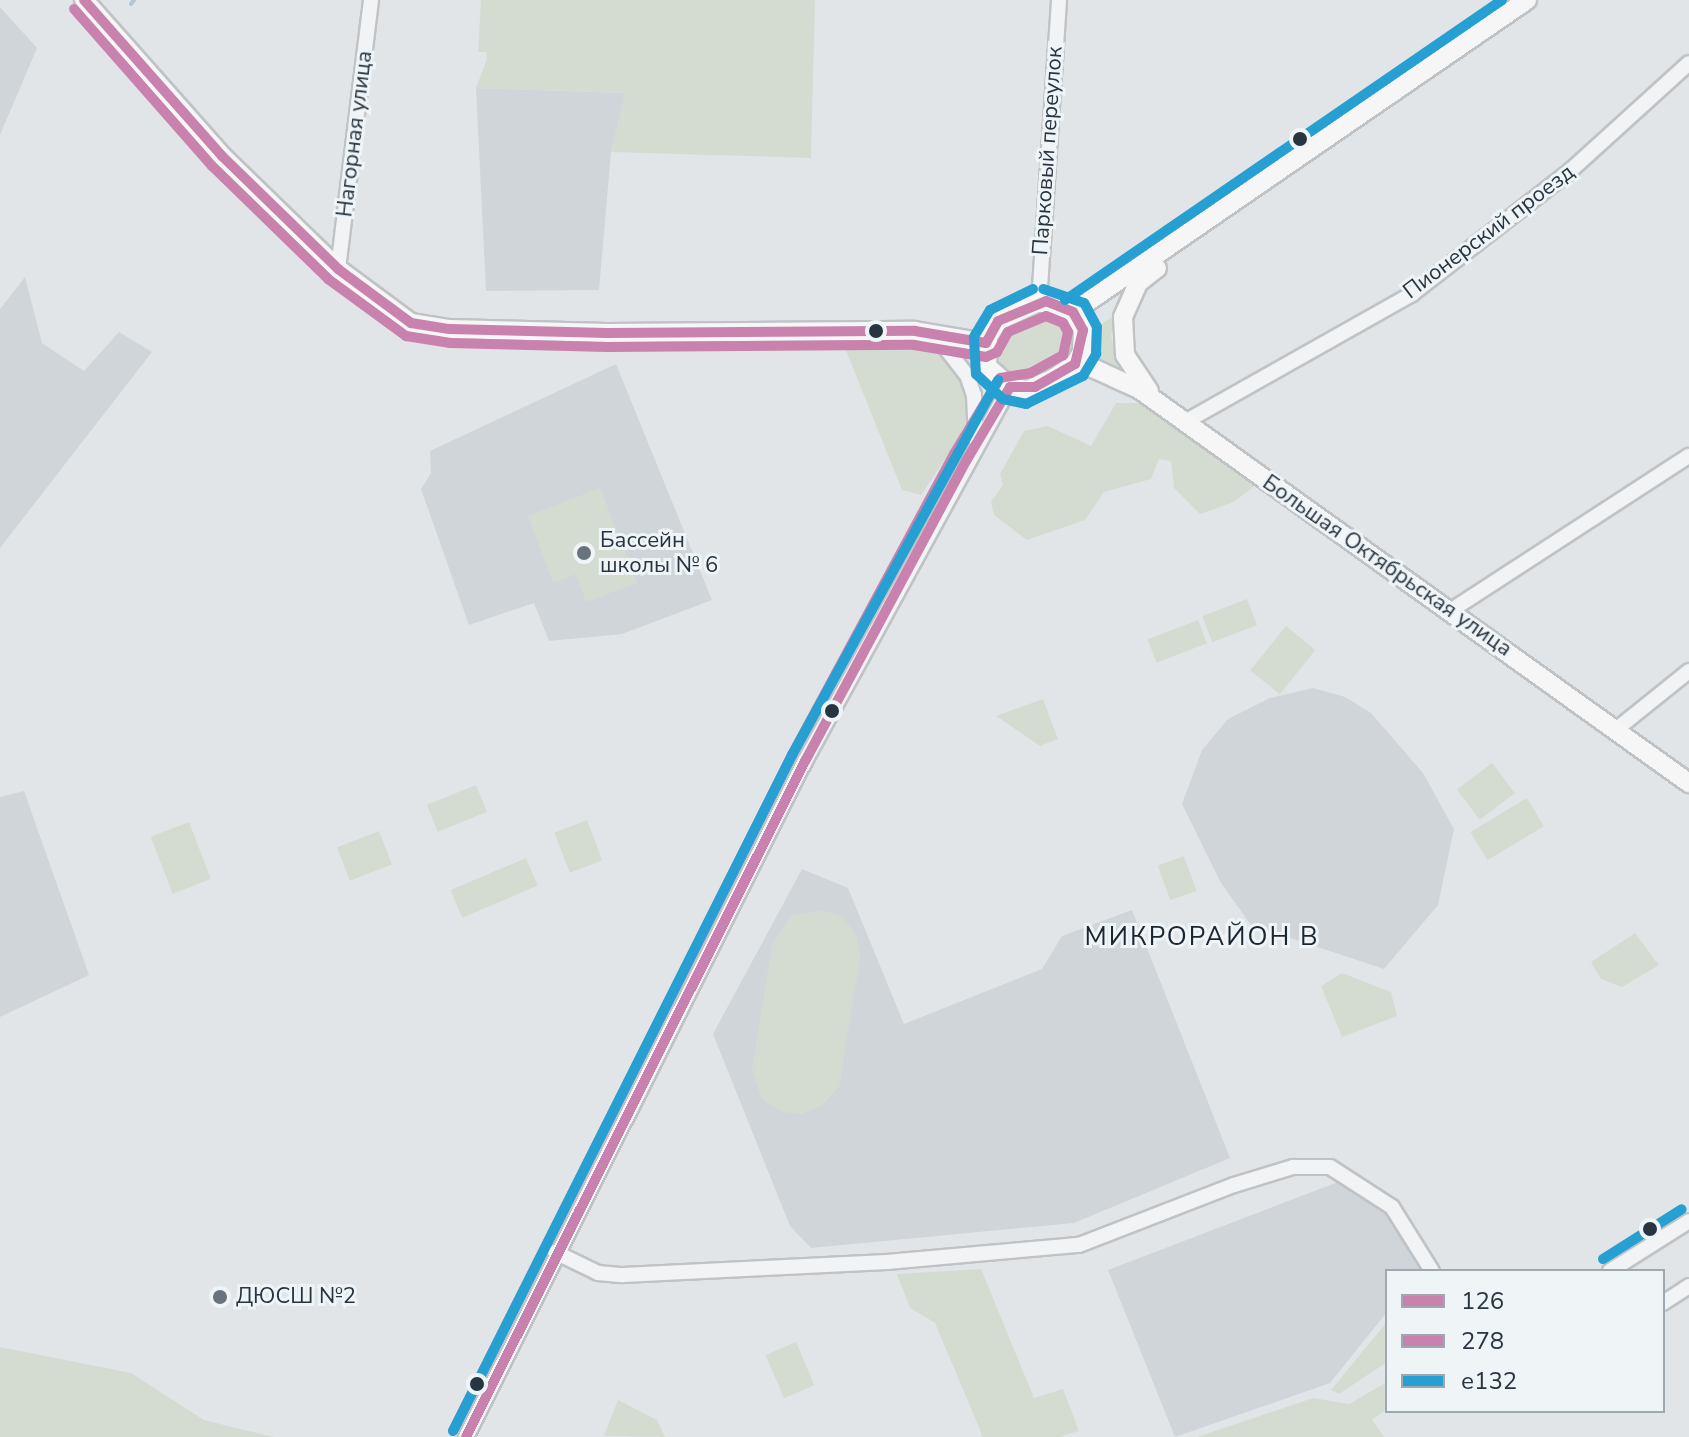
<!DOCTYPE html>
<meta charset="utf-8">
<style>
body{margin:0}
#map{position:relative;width:1689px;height:1437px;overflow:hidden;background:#e2e5e7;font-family:"Nunito Sans",sans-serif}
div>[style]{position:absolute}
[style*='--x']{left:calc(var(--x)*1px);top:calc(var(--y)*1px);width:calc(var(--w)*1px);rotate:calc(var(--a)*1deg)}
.built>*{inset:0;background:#d0d5da}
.green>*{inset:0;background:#d4dcd2;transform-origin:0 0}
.stream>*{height:4px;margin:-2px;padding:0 2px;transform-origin:2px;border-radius:2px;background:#afc6d3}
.roads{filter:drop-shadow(2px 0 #c0c3c5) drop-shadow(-2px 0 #c0c3c5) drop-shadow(0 2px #c0c3c5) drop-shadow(0 -2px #c0c3c5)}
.minor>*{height:14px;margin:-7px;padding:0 7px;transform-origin:7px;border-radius:7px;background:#f1f3f4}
.major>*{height:18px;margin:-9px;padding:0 9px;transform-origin:9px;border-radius:9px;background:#f6f6f6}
.bus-1>*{height:10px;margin:-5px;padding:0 5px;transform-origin:5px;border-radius:5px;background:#c981ae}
.bus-2>*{height:10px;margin:-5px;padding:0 5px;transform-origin:5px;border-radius:5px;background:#c981ae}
.bus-3>*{height:10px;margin:-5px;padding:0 5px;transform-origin:5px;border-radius:5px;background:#26a0d3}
.dots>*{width:22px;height:22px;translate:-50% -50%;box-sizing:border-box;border:4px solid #eff4f7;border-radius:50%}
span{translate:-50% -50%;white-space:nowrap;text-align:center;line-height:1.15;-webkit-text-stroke:6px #eff4f7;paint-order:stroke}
.street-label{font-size:22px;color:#283541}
.poi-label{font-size:22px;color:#283541}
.left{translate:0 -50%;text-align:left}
.quarter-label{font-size:26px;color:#1a2632;letter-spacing:2px}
.legend{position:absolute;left:1385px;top:1269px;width:280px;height:144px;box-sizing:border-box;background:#eff4f7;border:2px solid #9fa8ae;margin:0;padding:10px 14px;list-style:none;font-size:24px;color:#283541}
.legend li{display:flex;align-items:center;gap:16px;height:40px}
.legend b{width:40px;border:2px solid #9fa8ae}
</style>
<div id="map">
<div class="built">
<i style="clip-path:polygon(0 7px,37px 48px,0 135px)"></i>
<i style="clip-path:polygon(476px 88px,626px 93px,611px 152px,599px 290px,486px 291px)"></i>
<i style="clip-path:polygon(25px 277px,42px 343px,84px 371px,119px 332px,152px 352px,0 548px,0 309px)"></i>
<i style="clip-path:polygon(616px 364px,712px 600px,622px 634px,549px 641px,534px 603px,469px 625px,421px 489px,431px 473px,430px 451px)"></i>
<i style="clip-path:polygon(1313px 688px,1345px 697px,1371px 713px,1423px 773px,1454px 829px,1438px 905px,1384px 969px,1251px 925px,1221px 883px,1182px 804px,1202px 750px,1228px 719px,1270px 698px)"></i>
<i style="clip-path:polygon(24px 791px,89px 975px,0 1017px,0 797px)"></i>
<i style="clip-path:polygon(802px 869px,848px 888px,904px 1024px,1042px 969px,1062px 936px,1132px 910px,1230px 1158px,1074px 1223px,811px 1248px,790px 1226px,713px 1034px)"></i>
<i style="clip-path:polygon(1338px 1182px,1394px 1214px,1427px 1263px,1421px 1271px,1387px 1271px,1387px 1312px,1330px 1383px,1175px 1437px,1108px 1270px)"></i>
</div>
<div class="green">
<i style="clip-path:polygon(481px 0,815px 0,811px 158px,611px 152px,625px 93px,476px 88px,487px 59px,486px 52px,478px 52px)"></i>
<i style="clip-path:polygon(1041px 311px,1061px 316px,1070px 325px,1072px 354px,1065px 363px,1027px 380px,1008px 376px,994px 352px,998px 337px)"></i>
<i style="clip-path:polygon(1116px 314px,1111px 335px,1119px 374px,1103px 368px,1091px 339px,1097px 327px)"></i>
<i style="clip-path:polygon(931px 347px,964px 383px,970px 422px,921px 495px,902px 490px,845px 348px)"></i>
<i style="clip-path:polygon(1116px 403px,1147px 403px,1258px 483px,1234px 502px,1200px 514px,1174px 488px,1171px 461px,1159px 459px,1151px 479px,1104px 492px,1085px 520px,1027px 540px,994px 515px,991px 502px,1003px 485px,1000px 474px,1024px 431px,1048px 426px,1091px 446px)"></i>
<i style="clip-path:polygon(600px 488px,637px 583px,586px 602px,576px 574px,553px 583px,528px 516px)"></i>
<i style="left:1247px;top:599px;width:28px;height:48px;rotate:69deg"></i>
<i style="left:1198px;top:620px;width:25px;height:54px;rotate:69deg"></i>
<i style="left:1286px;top:626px;width:38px;height:57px;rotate:39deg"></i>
<i style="clip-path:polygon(1043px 699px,1058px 739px,1040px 746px,996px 716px)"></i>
<i style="left:1492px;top:763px;width:38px;height:44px;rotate:53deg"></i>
<i style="left:476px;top:785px;width:29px;height:53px;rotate:68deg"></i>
<i style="left:1527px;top:798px;width:33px;height:66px;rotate:59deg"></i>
<i style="left:587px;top:820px;width:43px;height:35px;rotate:69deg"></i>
<i style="left:189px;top:822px;width:61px;height:41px;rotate:69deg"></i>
<i style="left:379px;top:831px;width:36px;height:45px;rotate:69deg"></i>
<i style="left:1184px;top:856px;width:37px;height:28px;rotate:70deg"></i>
<i style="left:526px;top:858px;width:30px;height:82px;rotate:67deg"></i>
<i style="clip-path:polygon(821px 910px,843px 917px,857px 937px,860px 959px,839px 1087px,821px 1106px,801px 1114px,783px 1112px,762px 1099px,752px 1070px,772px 945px,791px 916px)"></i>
<i style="clip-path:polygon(1635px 933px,1659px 965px,1622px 987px,1601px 979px,1591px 962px)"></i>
<i style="clip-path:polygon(1342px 973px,1391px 992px,1397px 1016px,1342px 1037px,1321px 986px)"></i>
<i style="clip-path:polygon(981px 1269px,1034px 1398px,1063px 1389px,1079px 1431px,1061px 1436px,1067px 1437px,983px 1437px,935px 1323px,910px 1308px,897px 1274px)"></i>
<i style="clip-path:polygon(1387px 1322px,1387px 1362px,1339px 1394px,1331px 1390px)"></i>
<i style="left:796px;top:1342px;width:47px;height:33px;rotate:67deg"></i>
<i style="clip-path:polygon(0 1347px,131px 1373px,204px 1420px,274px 1437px,0 1437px)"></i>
<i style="clip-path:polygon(1387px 1382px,1387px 1409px,1372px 1420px,1384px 1437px,1197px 1437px,1313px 1398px,1349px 1404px)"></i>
<i style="clip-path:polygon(618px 1400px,657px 1420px,665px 1437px,604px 1436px)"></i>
</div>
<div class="stream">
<i style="--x:131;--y:4;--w:5;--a:-53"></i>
</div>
<div class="roads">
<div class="minor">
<i style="--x:338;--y:269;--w:271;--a:-83"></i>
<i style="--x:1039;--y:302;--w:303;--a:-86.2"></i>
<i style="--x:926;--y:337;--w:20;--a:27"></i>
<i style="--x:944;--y:346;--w:37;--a:52"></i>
<i style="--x:967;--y:375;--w:21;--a:71"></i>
<i style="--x:974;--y:395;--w:44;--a:87.4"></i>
<i style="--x:1185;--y:422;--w:261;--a:-29.4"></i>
<i style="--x:1412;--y:294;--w:202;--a:-37.9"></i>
<i style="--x:1571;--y:170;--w:159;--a:-42.2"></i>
<i style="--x:1450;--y:611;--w:285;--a:-33"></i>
<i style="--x:1618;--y:728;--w:91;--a:-38.8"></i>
<i style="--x:555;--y:1252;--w:48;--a:26"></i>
<i style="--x:598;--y:1273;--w:25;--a:5"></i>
<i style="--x:623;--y:1275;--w:264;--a:-2.8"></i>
<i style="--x:887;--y:1262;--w:193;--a:-5.1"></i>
<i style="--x:1079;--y:1245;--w:166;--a:-21.2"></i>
<i style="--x:1234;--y:1185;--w:62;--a:-17"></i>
<i style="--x:1293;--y:1167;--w:37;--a:0"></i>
<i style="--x:1330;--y:1167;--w:74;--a:32.8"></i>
<i style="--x:1392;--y:1207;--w:75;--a:58"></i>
<i style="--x:1610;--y:1271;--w:93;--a:-32.3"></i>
<i style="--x:1663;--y:1303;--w:31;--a:-33"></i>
<i style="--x:466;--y:1437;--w:756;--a:-63.37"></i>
<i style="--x:805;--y:761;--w:426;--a:-61.3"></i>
</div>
<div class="major">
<i style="--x:84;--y:0;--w:208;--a:48.5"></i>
<i style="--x:222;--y:156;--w:162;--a:44.2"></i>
<i style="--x:338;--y:269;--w:91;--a:36.5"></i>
<i style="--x:411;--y:323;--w:39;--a:9"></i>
<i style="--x:450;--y:329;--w:157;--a:1.5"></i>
<i style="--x:607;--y:333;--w:308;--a:-0.4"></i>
<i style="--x:915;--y:331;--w:72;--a:9.6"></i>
<i style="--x:1039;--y:302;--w:35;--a:16"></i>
<i style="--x:1073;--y:312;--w:21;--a:61"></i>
<i style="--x:1083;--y:330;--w:22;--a:93"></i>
<i style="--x:1082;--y:352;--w:14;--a:120"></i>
<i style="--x:1075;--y:364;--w:27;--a:147"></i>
<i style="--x:1052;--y:379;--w:27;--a:156"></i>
<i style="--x:1027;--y:390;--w:17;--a:-170"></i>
<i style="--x:1010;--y:387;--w:31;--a:-138"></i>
<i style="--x:987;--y:366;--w:29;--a:-88"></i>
<i style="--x:988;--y:337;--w:19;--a:-58"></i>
<i style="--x:998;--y:321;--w:45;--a:-24.9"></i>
<i style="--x:1073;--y:312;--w:551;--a:-34.5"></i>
<i style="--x:1077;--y:361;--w:68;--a:24.3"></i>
<i style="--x:1139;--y:389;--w:677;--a:35.62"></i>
<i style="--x:1149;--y:391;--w:43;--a:-123.7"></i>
<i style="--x:1125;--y:355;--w:38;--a:-93"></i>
<i style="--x:1123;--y:317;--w:37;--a:-66"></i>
<i style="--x:1138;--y:283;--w:24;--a:-38"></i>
</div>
</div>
<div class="bus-1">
<i style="--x:84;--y:0;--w:208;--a:48.5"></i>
<i style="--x:222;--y:156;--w:162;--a:44.2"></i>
<i style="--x:338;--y:269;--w:91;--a:36.5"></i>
<i style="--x:411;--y:323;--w:39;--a:9"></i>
<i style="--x:450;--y:329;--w:157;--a:1.5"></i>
<i style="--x:607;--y:333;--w:308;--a:-0.4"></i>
<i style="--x:915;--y:331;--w:72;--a:9.6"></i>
<i style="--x:986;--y:343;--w:25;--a:-61"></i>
<i style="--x:998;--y:321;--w:52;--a:-22.6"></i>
<i style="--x:1046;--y:301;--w:29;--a:22"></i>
<i style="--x:1073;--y:312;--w:21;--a:61"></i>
<i style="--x:1083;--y:330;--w:35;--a:103"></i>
<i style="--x:1075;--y:364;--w:46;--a:150.1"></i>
<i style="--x:1035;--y:387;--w:25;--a:180"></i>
<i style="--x:1010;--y:387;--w:86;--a:120.7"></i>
<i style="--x:966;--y:461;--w:340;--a:118.2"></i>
<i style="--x:805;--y:761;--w:756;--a:116.63"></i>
</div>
<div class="bus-2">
<i style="--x:74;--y:9;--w:209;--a:48.7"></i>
<i style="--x:212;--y:166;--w:162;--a:44.2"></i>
<i style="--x:328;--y:279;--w:97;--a:36.2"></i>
<i style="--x:406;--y:336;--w:45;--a:9"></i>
<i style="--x:450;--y:343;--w:157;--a:1.5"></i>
<i style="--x:607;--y:347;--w:307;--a:-0.4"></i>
<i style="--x:914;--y:345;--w:73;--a:9.5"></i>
<i style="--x:986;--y:357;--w:12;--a:-24"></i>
<i style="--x:997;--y:352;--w:23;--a:-61"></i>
<i style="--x:1008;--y:332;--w:41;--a:-22.8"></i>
<i style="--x:1046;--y:316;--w:18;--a:22"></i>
<i style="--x:1063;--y:323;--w:10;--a:61"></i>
<i style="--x:1068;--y:332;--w:24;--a:102"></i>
<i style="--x:1063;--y:355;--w:37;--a:151"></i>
<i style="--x:1031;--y:373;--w:31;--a:171"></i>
<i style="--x:1000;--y:378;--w:89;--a:121.2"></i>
<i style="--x:954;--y:454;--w:342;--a:118.3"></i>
<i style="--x:792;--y:755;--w:756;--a:116.63"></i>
</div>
<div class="bus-3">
<i style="--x:1033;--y:289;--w:48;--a:154"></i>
<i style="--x:990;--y:310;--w:31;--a:121"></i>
<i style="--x:974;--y:337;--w:37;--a:87"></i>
<i style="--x:976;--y:374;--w:37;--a:43"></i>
<i style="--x:1003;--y:399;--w:24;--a:12"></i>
<i style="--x:1026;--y:404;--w:64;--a:-26.2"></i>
<i style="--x:1083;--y:376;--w:26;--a:-59"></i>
<i style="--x:1096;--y:354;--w:27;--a:-88"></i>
<i style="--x:1097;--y:327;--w:27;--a:-118"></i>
<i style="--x:1084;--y:303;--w:43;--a:-161.1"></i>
<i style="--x:1065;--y:300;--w:530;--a:-34.47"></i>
<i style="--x:1603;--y:1259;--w:93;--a:-32.3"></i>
<i style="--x:453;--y:1431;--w:756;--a:-63.37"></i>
<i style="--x:792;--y:755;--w:428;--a:-61.2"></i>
</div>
<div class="dots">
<i style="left:1300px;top:139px;background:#283541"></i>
<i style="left:876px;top:331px;background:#283541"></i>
<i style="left:584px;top:553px;background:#69737b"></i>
<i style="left:832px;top:711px;background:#283541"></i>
<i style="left:1650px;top:1229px;background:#283541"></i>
<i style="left:220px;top:1297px;background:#69737b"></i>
<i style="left:477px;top:1384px;background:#283541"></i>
</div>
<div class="street-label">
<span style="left:355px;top:134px;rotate:-83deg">Нагорная улица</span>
<span style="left:1048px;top:151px;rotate:-86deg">Парковый переулок</span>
<span style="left:1489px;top:232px;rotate:-37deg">Пионерский проезд</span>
<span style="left:1387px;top:566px;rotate:35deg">Большая Октябрьская улица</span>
</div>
<div class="poi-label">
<span class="left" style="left:600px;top:553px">Бассейн<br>школы № 6</span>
<span class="left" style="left:236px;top:1297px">ДЮСШ №2</span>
</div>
<div class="quarter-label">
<span style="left:1202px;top:937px">МИКРОРАЙОН В</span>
</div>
<ul class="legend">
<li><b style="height:10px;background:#c981ae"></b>126</li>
<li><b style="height:10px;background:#c981ae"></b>278</li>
<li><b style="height:10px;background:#26a0d3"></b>е132</li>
</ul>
</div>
